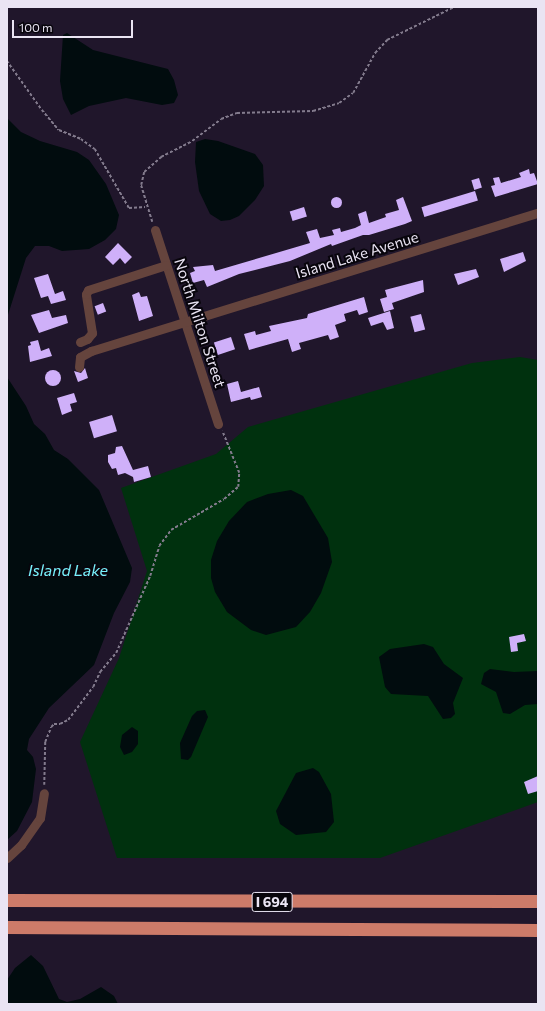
<!DOCTYPE html>
<style>
body{margin:0}
#map{position:relative;width:545px;height:1011px;overflow:hidden;background:#20162b;font-family:Commissioner,sans-serif}
div>[style]{position:absolute}
[style*='--x']{left:calc(var(--x)*1px);top:calc(var(--y)*1px);width:calc(var(--w)*1px);rotate:calc(var(--a)*1deg)}
.green>*{inset:0;background:#00310e}
.water>*{inset:0;background:#010c0e}
.building>*{inset:0;background:#cfb0f9;transform-origin:0 0}
.round{border-radius:50%}
.path>*{height:1.5px;margin-top:-0.75px;transform-origin:0;background:repeating-linear-gradient(90deg,#837b8d 0 3px,transparent 0 5px)}
.minor>*{height:9px;margin:-4.5px;padding:0 4.5px;transform-origin:4.5px;border-radius:4.5px;background:#65443d}
.highway>*{height:13px;margin:-6.5px;padding:0 6.5px;transform-origin:6.5px;border-radius:6.5px;background:#cd7b69}
span{translate:-50% -50%;white-space:nowrap;text-align:center;line-height:1.15;-webkit-text-stroke:4px #08050c;paint-order:stroke}
.shield-label span{padding:1px 3px;background:#08050c;border:1px solid;border-radius:3px;-webkit-text-stroke-width:0}
.shield-label{font-size:14px;color:#eae4f3;font-weight:700}
.street-label{font-size:15px;color:#eae4f3}
.water-label{font-size:16px;color:#78f0fb;font-style:italic}
.frame{position:absolute;inset:0;border:8px solid #eae4f3;pointer-events:none}
.scale{position:absolute;left:12px;top:20px;width:121px;height:18px;box-sizing:border-box;border:2px solid #eae4f3;border-top:0;padding-left:5px;font-size:12px;line-height:14px;white-space:nowrap;color:#eae4f3;-webkit-text-stroke:3px #08050c;paint-order:stroke}
</style>
<div id="map">
<div class="green">
<i style="clip-path:polygon(520px 357px,538px 360px,538px 802px,380px 858px,117px 858px,80px 742px,119px 658px,147px 571px,121px 488px,216px 454px,248px 427px,472px 363px)"></i>
</div>
<div class="water">
<i style="clip-path:polygon(67px 33px,93px 50px,168px 69px,174px 80px,178px 95px,174px 103px,162px 105px,126px 98px,89px 106px,71px 115px,63px 99px,60px 81px,63px 35px)"></i>
<i style="clip-path:polygon(7px 118px,21px 132px,40px 141px,77px 152px,89px 160px,106px 184px,119px 215px,116px 229px,105px 240px,89px 249px,62px 251px,49px 246px,35px 246px,26px 258px,7px 318px)"></i>
<i style="clip-path:polygon(205px 139px,218px 141px,255px 154px,263px 165px,264px 186px,255px 200px,239px 216px,230px 220px,221px 221px,210px 214px,199px 191px,195px 162px,196px 142px)"></i>
<i style="clip-path:polygon(7px 377px,26px 406px,34px 424px,45px 434px,54px 450px,68px 459px,99px 490px,132px 568px,130px 582px,114px 613px,94px 665px,49px 708px,29px 739px,27px 750px,33px 757px,36px 769px,32px 802px,17px 831px,7px 840px)"></i>
<i style="clip-path:polygon(291px 490px,303px 496px,328px 538px,332px 562px,321px 593px,310px 612px,296px 627px,266px 635px,251px 630px,227px 612px,215px 592px,211px 578px,211px 560px,217px 541px,229px 521px,247px 502px,268px 494px)"></i>
<i style="clip-path:polygon(424px 644px,433px 647px,444px 664px,463px 678px,453px 703px,455px 714px,451px 718px,443px 719px,428px 696px,391px 694px,385px 687px,379px 657px,390px 649px)"></i>
<i style="clip-path:polygon(490px 669px,514px 672px,538px 671px,538px 704px,525px 705px,510px 714px,503px 713px,496px 692px,481px 684px,484px 673px)"></i>
<i style="clip-path:polygon(205px 710px,208px 717px,191px 757px,188px 760px,181px 759px,180px 743px,192px 716px,197px 711px)"></i>
<i style="clip-path:polygon(132px 727px,138px 731px,138px 744px,132px 752px,124px 755px,120px 747px,122px 735px)"></i>
<i style="clip-path:polygon(313px 768px,319px 772px,331px 794px,334px 822px,326px 832px,296px 835px,280px 824px,276px 811px,296px 773px)"></i>
<i style="clip-path:polygon(31px 955px,43px 966px,59px 999px,67px 1002px,80px 999px,101px 987px,114px 996px,118px 1004px,7px 1004px,7px 980px,15px 968px)"></i>
</div>
<div class="building">
<i style="clip-path:polygon(529px 169px,530px 174px,534px 173px,538px 184px,495px 197px,491px 186px,495px 185px,493px 178px,499px 177px,501px 183px,521px 177px,519px 173px)"></i>
<i style="left:479px;top:178px;width:10px;height:8px;rotate:73deg"></i>
<i style="left:475px;top:191px;width:10px;height:56px;rotate:73deg"></i>
<i class="round" style="left:330.5px;top:196.5px;width:11px;height:11px"></i>
<i style="clip-path:polygon(403px 197px,412px 221px,405px 224px,369px 235px,363px 235px,332px 246px,331px 244px,290px 261px,239px 274px,207px 287px,204px 280px,193px 283px,190px 273px,195px 271px,193px 267px,213px 265px,215px 271px,310px 243px,306px 232px,317px 229px,320px 238px,334px 235px,332px 230px,340px 228px,341px 232px,355px 228px,361px 225px,358px 214px,366px 211px,369px 223px,386px 217px,385px 214px,399px 210px,396px 200px)"></i>
<i style="left:304px;top:207px;width:10px;height:15px;rotate:73deg"></i>
<i style="clip-path:polygon(118px 243px,132px 257px,125px 264px,120px 258px,113px 265px,105px 257px)"></i>
<i style="clip-path:polygon(523px 252px,526px 261px,504px 272px,500px 259px)"></i>
<i style="clip-path:polygon(476px 269px,479px 277px,458px 285px,454px 274px)"></i>
<i style="clip-path:polygon(48px 274px,55px 294px,63px 291px,66px 300px,51px 304px,48px 296px,41px 298px,34px 278px)"></i>
<i style="clip-path:polygon(423px 280px,424px 292px,392px 303px,394px 309px,384px 312px,380px 299px,387px 297px,385px 290px)"></i>
<i style="clip-path:polygon(139px 292px,141px 297px,147px 296px,153px 316px,139px 321px,132px 295px)"></i>
<i style="clip-path:polygon(364px 297px,368px 312px,359px 315px,357px 310px,344px 314px,346px 321px,335px 325px,339px 337px,330px 340px,328px 335px,299px 343px,301px 349px,292px 352px,288px 339px,249px 350px,244px 334px,255px 331px,256px 335px,271px 331px,269px 326px,307px 318px,308px 314px)"></i>
<i style="left:103px;top:303px;width:9px;height:9px;rotate:69deg"></i>
<i style="clip-path:polygon(49px 310px,52px 318px,66px 315px,68px 323px,39px 333px,31px 315px)"></i>
<i style="clip-path:polygon(390px 311px,394px 328px,387px 330px,383px 322px,371px 326px,368px 318px)"></i>
<i style="left:421px;top:314px;width:16px;height:11px;rotate:75deg"></i>
<i style="left:231px;top:337px;width:13px;height:18px;rotate:72deg"></i>
<i style="clip-path:polygon(38px 340px,41px 351px,49px 348px,52px 356px,30px 362px,28px 346px,31px 345px,30px 342px)"></i>
<i style="clip-path:polygon(85px 368px,88px 378px,78px 382px,74px 371px,81px 373px)"></i>
<i class="round" style="left:45px;top:370px;width:16px;height:16px"></i>
<i style="clip-path:polygon(238px 381px,241px 392px,259px 387px,262px 397px,251px 400px,250px 397px,231px 402px,227px 384px)"></i>
<i style="clip-path:polygon(74px 393px,77px 402px,70px 404px,72px 411px,62px 415px,57px 398px)"></i>
<i style="left:112px;top:415px;width:17px;height:24px;rotate:73deg"></i>
<i style="clip-path:polygon(122px 446px,133px 470px,148px 466px,151px 477px,134px 482px,133px 477px,125px 473px,118px 475px,116px 468px,112px 469px,108px 462px,108px 455px,115px 453px,116px 447px)"></i>
<i style="clip-path:polygon(524px 634px,526px 641px,517px 643px,518px 651px,511px 652px,509px 637px)"></i>
<i style="clip-path:polygon(538px 776px,538px 791px,528px 794px,524px 782px)"></i>
</div>
<div class="path">
<i style="--x:7;--y:61;--w:60;--a:54.5"></i>
<i style="--x:42;--y:110;--w:26;--a:50"></i>
<i style="--x:59;--y:130;--w:24;--a:22"></i>
<i style="--x:81;--y:139;--w:17;--a:36"></i>
<i style="--x:95;--y:149;--w:68;--a:60"></i>
<i style="--x:129;--y:208;--w:16;--a:-4"></i>
<i style="--x:152;--y:222;--w:39;--a:-107"></i>
<i style="--x:141;--y:185;--w:13;--a:-77"></i>
<i style="--x:144;--y:172;--w:23;--a:-41"></i>
<i style="--x:161;--y:157;--w:35;--a:-27"></i>
<i style="--x:192;--y:141;--w:36;--a:-37"></i>
<i style="--x:221;--y:119;--w:17;--a:-21"></i>
<i style="--x:237;--y:113;--w:76;--a:-1.5"></i>
<i style="--x:313;--y:111;--w:27;--a:-17"></i>
<i style="--x:339;--y:103;--w:17;--a:-36"></i>
<i style="--x:353;--y:93;--w:46;--a:-61.2"></i>
<i style="--x:375;--y:53;--w:18;--a:-47"></i>
<i style="--x:387;--y:40;--w:75;--a:-26.2"></i>
<i style="--x:44;--y:785;--w:43;--a:-88.7"></i>
<i style="--x:45;--y:742;--w:16;--a:-68"></i>
<i style="--x:51;--y:727;--w:4;--a:-45"></i>
<i style="--x:54;--y:724;--w:6;--a:0"></i>
<i style="--x:60;--y:724;--w:9;--a:-27"></i>
<i style="--x:68;--y:720;--w:41;--a:-52.9"></i>
<i style="--x:93;--y:687;--w:17;--a:-65"></i>
<i style="--x:100;--y:672;--w:25;--a:-50"></i>
<i style="--x:116;--y:653;--w:84;--a:-66.2"></i>
<i style="--x:150;--y:576;--w:31;--a:-73"></i>
<i style="--x:159;--y:546;--w:20;--a:-53"></i>
<i style="--x:171;--y:530;--w:61;--a:-30.3"></i>
<i style="--x:224;--y:499;--w:18;--a:-41"></i>
<i style="--x:238;--y:487;--w:14;--a:-86"></i>
<i style="--x:239;--y:473;--w:45;--a:-112"></i>
</div>
<div class="minor">
<i style="--x:155;--y:230;--w:204;--a:72"></i>
<i style="--x:80;--y:342;--w:8;--a:-23"></i>
<i style="--x:87;--y:339;--w:8;--a:-50"></i>
<i style="--x:92;--y:333;--w:39;--a:-99"></i>
<i style="--x:86;--y:294;--w:4;--a:-63"></i>
<i style="--x:88;--y:290;--w:82;--a:-17.8"></i>
<i style="--x:79;--y:367;--w:10;--a:-84"></i>
<i style="--x:80;--y:357;--w:13;--a:-29"></i>
<i style="--x:91;--y:351;--w:468;--a:-17.2"></i>
<i style="--x:7;--y:858;--w:19;--a:-43"></i>
<i style="--x:21;--y:845;--w:33;--a:-55"></i>
<i style="--x:40;--y:818;--w:25;--a:-81"></i>
</div>
<div class="highway">
<i style="--x:7;--y:900;--w:531;--a:0.11"></i>
<i style="--x:7;--y:927;--w:531;--a:0.32"></i>
</div>
<div class="shield-label">
<span style="left:272px;top:902px">I 694</span>
</div>
<div class="street-label">
<span style="left:357px;top:255px;rotate:-17deg">Island Lake Avenue</span>
<span style="left:200px;top:323px;rotate:72deg">North Milton Street</span>
</div>
<div class="water-label">
<span style="left:68px;top:570px">Island Lake</span>
</div>
<div class="frame"></div>
<div class="scale">100 m</div>
</div>
